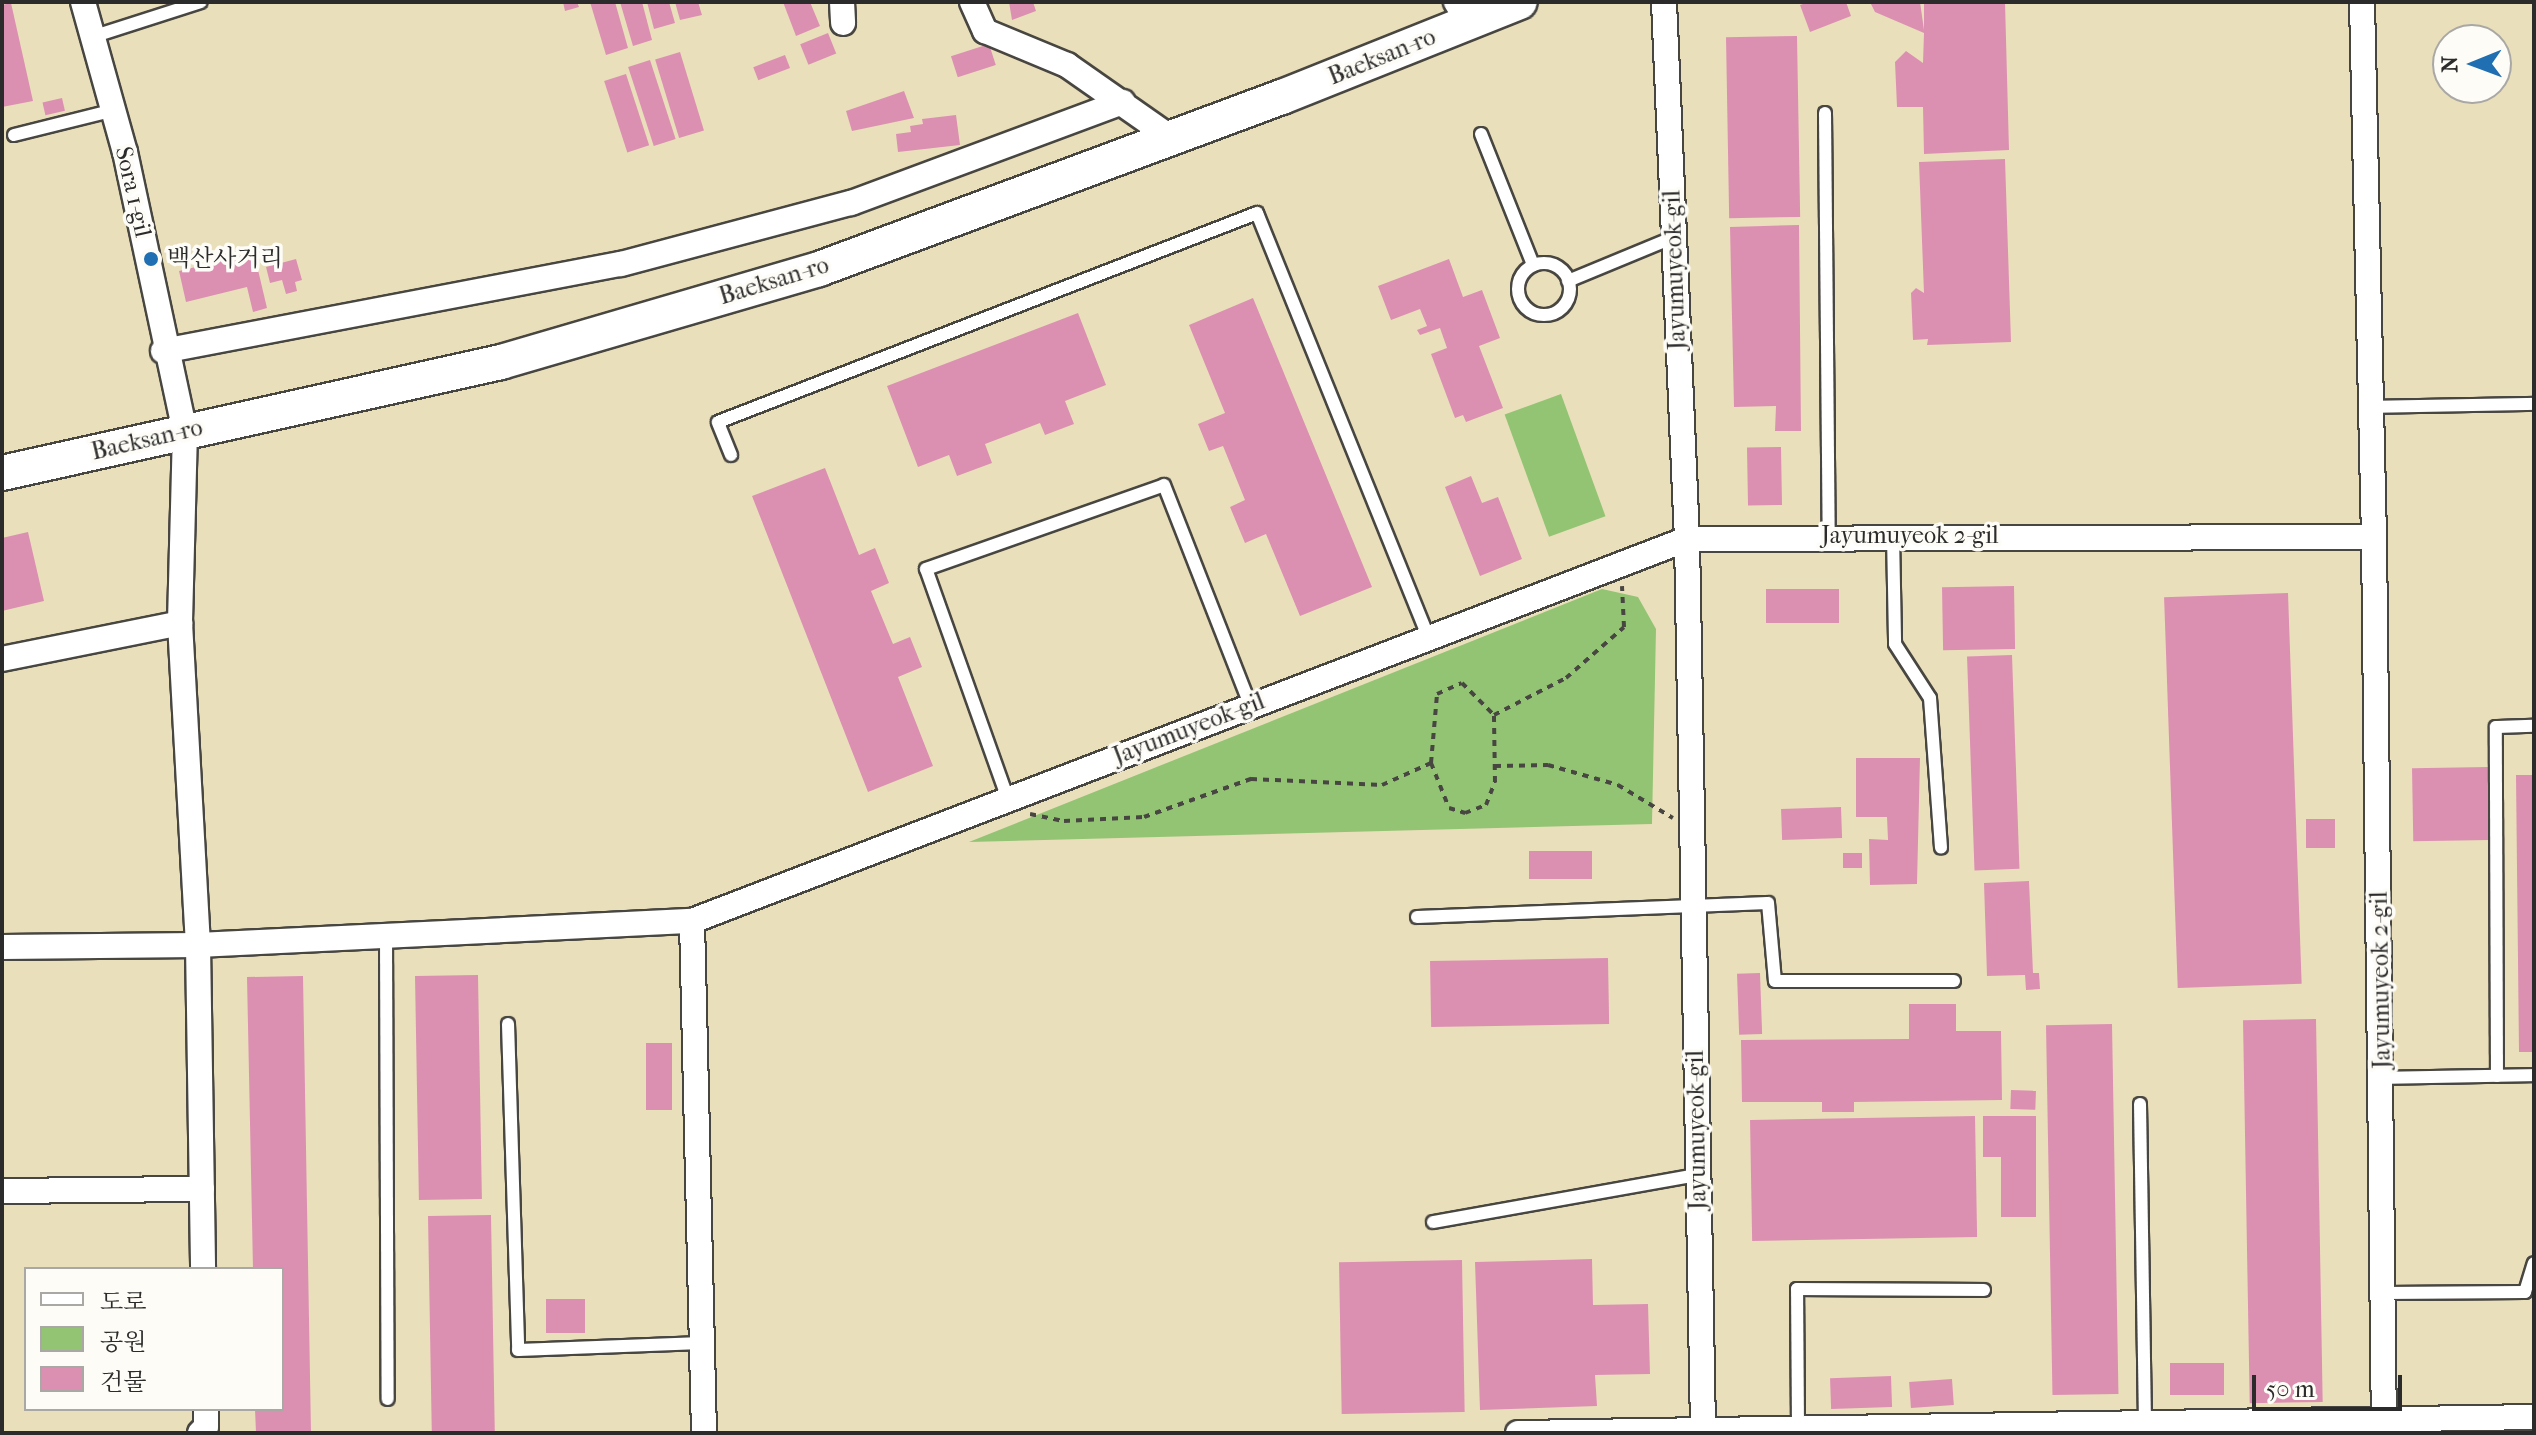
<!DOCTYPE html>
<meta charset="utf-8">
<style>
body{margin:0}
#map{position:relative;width:2536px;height:1435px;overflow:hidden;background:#eadfbb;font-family:"IM FELL French Canon","Noto Serif KR",serif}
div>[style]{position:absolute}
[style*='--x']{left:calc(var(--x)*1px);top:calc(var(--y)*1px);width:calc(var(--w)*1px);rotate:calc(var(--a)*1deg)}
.green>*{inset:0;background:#93c474;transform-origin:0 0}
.building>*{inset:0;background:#db90b2;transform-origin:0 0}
.path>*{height:4px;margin-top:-2px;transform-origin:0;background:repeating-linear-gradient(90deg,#484641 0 6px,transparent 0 12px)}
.roads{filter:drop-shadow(2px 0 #484641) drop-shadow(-2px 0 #484641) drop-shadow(0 2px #484641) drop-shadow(0 -2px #484641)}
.service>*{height:12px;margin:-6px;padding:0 6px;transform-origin:6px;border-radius:6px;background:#fff}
.service>.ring{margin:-6px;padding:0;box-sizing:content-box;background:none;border:12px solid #fff;border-radius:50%}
.minor>*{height:24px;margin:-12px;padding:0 12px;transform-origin:12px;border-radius:12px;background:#fff}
.secondary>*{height:34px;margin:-17px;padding:0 17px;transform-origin:17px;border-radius:17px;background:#fff}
.dots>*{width:22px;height:22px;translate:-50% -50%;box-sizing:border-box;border:4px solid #fdfcf7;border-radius:50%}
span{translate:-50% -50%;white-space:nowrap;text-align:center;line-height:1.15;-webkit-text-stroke:7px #fdfcf7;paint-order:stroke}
.street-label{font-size:24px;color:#2b2b2b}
.poi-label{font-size:24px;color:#2b2b2b}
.left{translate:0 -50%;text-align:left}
.frame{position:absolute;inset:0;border:4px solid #2b2b2b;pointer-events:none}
.legend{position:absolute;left:24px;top:1267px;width:260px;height:144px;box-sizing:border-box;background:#fdfcf7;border:2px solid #a9a8a5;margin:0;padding:10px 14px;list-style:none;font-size:24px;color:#2b2b2b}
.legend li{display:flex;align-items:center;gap:16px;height:40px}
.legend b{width:40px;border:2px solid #a9a8a5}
.north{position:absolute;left:2432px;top:24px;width:80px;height:80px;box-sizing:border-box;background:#fdfcf7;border:2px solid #a9a8a5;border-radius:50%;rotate:269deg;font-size:22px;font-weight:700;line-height:32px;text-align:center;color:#2b2b2b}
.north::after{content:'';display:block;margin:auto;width:28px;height:36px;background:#1f6fb2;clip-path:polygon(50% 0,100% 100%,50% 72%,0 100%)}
.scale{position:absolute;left:2252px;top:1375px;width:150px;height:36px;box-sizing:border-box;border:4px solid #2b2b2b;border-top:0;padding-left:10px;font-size:24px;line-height:28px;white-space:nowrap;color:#2b2b2b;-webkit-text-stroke:6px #fdfcf7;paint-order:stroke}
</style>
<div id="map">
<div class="green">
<i style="left:1561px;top:394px;width:130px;height:60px;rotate:70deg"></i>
<i style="clip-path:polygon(1602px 589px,1638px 597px,1656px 629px,1652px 824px,969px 842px)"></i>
</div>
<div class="building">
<i style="clip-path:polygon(563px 2px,577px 2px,579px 7px,565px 11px)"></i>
<i style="clip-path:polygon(590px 2px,615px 2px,628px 48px,606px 55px)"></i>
<i style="clip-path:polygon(620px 2px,642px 2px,652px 40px,633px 46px)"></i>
<i style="clip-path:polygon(647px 2px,669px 2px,675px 23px,654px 29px)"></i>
<i style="clip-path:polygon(675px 2px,698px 2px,702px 15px,680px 20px)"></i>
<i style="clip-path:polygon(783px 2px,810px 2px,820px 26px,796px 36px)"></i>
<i style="clip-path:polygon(1009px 2px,1033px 2px,1036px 11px,1012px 20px)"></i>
<i style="clip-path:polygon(1809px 2px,1846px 2px,1851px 16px,1810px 32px,1800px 5px)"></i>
<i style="clip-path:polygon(1870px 2px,1920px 2px,1924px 30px,1924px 2px,2005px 2px,2009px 150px,1924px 154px,1923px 107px,1897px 107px,1895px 62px,1906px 51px,1923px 63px,1924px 33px,1875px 12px)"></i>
<i style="clip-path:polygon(11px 3px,33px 101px,2px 107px,2px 5px)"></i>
<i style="left:828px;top:33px;width:22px;height:30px;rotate:68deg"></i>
<i style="left:1797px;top:36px;width:181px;height:71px;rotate:89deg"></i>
<i style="left:989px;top:44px;width:22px;height:40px;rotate:72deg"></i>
<i style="left:680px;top:52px;width:82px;height:26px;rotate:73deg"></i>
<i style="left:785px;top:55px;width:14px;height:34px;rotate:69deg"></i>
<i style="left:650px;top:60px;width:83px;height:23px;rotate:72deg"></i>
<i style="left:626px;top:74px;width:75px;height:23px;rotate:72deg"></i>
<i style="clip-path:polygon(904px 91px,914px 118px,852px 131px,846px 111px)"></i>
<i style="left:62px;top:98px;width:13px;height:20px;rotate:77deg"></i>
<i style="clip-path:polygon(956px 115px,960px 145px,898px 152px,896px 134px,911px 132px,910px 126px,923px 124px,922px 119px)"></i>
<i style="clip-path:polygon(2005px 159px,2011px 342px,1927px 345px,1928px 339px,1913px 340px,1911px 293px,1916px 288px,1924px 293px,1919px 162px)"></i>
<i style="clip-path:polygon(1799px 225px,1801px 431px,1775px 431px,1776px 406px,1734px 407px,1730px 227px)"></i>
<i style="clip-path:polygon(254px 253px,267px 308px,253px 312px,247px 287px,186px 302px,179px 271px)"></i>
<i style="clip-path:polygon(296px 259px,302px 280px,295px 282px,297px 291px,286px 294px,282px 280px,270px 283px,266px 267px)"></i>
<i style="clip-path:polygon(1449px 259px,1463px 297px,1482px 290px,1500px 338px,1479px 346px,1503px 408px,1466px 422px,1463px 415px,1455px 418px,1431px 354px,1447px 348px,1440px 328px,1420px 335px,1417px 330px,1427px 326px,1420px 309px,1391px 320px,1378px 286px)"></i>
<i style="clip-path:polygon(1253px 298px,1372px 587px,1300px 616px,1266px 534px,1245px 543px,1230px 507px,1245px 500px,1223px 446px,1209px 451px,1198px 424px,1225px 413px,1189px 325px)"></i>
<i style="clip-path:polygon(1078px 313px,1106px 385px,1065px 401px,1074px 424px,1045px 435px,1040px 423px,985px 444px,992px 463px,957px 476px,949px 455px,918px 467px,887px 386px)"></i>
<i style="left:1781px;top:447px;width:58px;height:34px;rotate:89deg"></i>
<i style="clip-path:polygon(825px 468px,859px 555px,875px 548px,889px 583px,871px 591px,893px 644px,910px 637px,922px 667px,898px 677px,933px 766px,868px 792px,752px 496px)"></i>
<i style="clip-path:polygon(1471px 476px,1482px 503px,1498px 497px,1522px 559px,1480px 576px,1445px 487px)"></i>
<i style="clip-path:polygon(28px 532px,44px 601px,2px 611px,2px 538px)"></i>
<i style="left:2014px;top:586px;width:63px;height:72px;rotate:89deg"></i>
<i style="left:1839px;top:589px;width:34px;height:73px;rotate:90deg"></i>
<i style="left:2288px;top:593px;width:391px;height:124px;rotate:88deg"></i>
<i style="left:2012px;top:655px;width:214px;height:45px;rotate:88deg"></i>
<i style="clip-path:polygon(1856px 758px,1920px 758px,1917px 884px,1870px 885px,1869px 839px,1888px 840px,1887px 817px,1856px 817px)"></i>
<i style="left:2488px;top:767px;width:73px;height:76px;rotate:89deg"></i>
<i style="clip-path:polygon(2516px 775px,2534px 775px,2534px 1052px,2519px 1052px)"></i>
<i style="left:1841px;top:807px;width:31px;height:60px;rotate:88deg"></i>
<i style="left:2335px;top:819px;width:29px;height:29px;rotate:90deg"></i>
<i style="left:1592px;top:851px;width:28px;height:63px;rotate:90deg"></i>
<i style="left:1843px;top:853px;width:19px;height:15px"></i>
<i style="clip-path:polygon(2029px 881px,2033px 973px,2039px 973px,2040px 989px,2026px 990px,2025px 975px,1987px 976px,1984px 883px)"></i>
<i style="left:1608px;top:958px;width:66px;height:178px;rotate:89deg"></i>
<i style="left:1760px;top:973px;width:61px;height:23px;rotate:88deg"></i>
<i style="left:478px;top:975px;width:224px;height:63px;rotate:89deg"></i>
<i style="clip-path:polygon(303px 976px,311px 1433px,256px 1433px,255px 1409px,282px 1409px,282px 1269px,253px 1269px,247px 977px)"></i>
<i style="clip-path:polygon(1909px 1004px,1956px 1004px,1956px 1031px,2001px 1031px,2002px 1100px,1854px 1102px,1854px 1112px,1822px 1112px,1822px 1102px,1742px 1102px,1741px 1040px,1909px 1039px)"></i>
<i style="left:2316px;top:1019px;width:383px;height:73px;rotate:89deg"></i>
<i style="left:2112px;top:1024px;width:370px;height:66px;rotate:89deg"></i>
<i style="left:646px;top:1043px;width:26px;height:67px"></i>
<i style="left:2011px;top:1090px;width:25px;height:19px;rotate:2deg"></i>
<i style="left:1975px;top:1116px;width:121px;height:225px;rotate:89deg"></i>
<i style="clip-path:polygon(1983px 1116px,2036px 1116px,2036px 1217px,2001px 1217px,2001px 1157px,1983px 1157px)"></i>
<i style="left:491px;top:1215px;width:218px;height:63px;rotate:89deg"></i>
<i style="clip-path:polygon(1592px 1259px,1593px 1305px,1648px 1304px,1650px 1374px,1595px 1375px,1597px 1406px,1480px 1410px,1475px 1262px)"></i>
<i style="left:1462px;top:1260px;width:152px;height:123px;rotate:89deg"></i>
<i style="left:546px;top:1299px;width:39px;height:34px"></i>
<i style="left:2170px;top:1363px;width:54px;height:32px"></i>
<i style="left:1891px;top:1376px;width:31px;height:61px;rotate:88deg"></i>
<i style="left:1952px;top:1379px;width:26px;height:43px;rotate:86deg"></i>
</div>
<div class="path">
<i style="--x:1431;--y:763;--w:48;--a:68.2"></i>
<i style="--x:1449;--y:808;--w:17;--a:17"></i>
<i style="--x:1465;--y:813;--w:22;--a:-21"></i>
<i style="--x:1486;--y:805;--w:25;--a:-69"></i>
<i style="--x:1495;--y:782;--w:67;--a:-90.9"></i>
<i style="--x:1495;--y:766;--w:53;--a:-1.1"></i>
<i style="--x:1548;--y:765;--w:73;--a:15.9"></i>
<i style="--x:1618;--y:785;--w:64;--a:31"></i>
<i style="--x:1030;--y:814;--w:35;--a:12"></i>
<i style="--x:1064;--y:821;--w:80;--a:-2.9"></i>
<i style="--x:1144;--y:817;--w:114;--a:-19.6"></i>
<i style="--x:1251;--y:779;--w:131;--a:2.6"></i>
<i style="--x:1382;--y:785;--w:54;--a:-24.2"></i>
<i style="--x:1431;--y:763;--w:69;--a:-85"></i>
<i style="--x:1437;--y:694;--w:27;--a:-24"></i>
<i style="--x:1462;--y:683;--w:45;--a:45"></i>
<i style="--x:1494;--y:715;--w:81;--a:-27.2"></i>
<i style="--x:1566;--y:678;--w:77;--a:-41.3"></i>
<i style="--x:1624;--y:627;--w:41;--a:-92.8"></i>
</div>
<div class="roads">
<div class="service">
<i style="--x:92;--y:37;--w:114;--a:-17.8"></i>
<i style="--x:1825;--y:113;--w:423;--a:89.5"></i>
<i style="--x:1481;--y:134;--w:141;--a:68.3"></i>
<i style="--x:14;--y:135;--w:103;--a:-14"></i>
<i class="ring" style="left:1518px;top:263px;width:40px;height:40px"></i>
<i style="--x:1568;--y:281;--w:115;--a:-22.5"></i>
<i style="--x:2371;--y:407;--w:163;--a:-1.1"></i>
<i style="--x:731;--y:455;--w:35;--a:-112"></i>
<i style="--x:718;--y:422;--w:578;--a:-21.19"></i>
<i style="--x:1257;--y:213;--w:457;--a:68"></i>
<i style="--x:1893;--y:535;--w:109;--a:88.9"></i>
<i style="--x:1895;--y:644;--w:64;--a:57.1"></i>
<i style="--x:1930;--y:698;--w:150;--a:85.8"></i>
<i style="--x:1008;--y:799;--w:244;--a:-109.6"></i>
<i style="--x:926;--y:569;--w:252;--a:-19.4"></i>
<i style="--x:1164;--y:485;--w:236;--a:68.6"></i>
<i style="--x:1417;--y:917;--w:351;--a:-2.3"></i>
<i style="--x:1768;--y:903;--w:78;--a:84.9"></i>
<i style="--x:1775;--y:981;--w:179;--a:0"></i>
<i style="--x:386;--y:936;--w:463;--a:89.8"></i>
<i style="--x:508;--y:1024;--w:326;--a:88.2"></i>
<i style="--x:518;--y:1350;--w:184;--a:-2.2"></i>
<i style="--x:2497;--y:1076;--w:349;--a:-90.2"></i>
<i style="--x:2496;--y:727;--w:38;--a:-2"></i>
<i style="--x:2382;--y:1078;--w:152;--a:-1.1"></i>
<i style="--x:2140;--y:1104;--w:321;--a:89.1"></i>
<i style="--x:1433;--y:1222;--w:269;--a:-10.1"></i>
<i style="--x:2384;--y:1293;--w:141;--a:-0.4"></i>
<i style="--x:2525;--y:1292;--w:30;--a:-73"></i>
<i style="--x:1798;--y:1426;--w:137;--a:-90.4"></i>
<i style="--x:1797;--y:1289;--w:187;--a:0.3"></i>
</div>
<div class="minor">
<i style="--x:83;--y:2;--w:156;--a:74.4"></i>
<i style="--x:125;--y:152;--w:285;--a:77.9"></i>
<i style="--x:185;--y:431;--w:192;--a:91.5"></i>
<i style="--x:180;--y:623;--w:323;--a:86.8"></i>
<i style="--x:198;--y:945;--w:324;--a:89.1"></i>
<i style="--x:842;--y:2;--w:21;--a:87"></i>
<i style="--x:972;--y:2;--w:32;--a:66"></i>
<i style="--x:985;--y:31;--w:89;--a:22.5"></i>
<i style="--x:1067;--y:65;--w:126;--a:35"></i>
<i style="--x:1456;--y:2;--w:25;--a:58"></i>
<i style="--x:1664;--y:2;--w:537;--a:87.55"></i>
<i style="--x:1687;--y:539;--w:894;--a:88.97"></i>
<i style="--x:2362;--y:2;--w:535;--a:88.72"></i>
<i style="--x:2374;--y:537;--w:896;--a:89.36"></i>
<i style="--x:163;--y:351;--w:466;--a:-10.8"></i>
<i style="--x:621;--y:264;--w:238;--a:-14.9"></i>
<i style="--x:851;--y:203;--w:290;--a:-20.4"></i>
<i style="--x:2;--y:659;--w:182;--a:-11.4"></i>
<i style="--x:692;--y:921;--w:1066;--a:-21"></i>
<i style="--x:1687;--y:539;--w:687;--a:-0.17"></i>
<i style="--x:2;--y:947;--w:196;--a:-0.6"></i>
<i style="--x:198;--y:945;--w:495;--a:-2.8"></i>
<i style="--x:692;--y:921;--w:512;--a:88.66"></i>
<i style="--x:2;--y:1191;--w:200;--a:-0.6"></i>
<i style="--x:200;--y:1433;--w:8;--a:-45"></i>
<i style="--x:206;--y:1427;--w:18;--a:-90"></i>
<i style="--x:1518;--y:1433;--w:1016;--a:-0.9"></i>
</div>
<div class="secondary">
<i style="--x:2;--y:473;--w:511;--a:-12.54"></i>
<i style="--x:501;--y:362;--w:331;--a:-16.3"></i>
<i style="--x:819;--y:269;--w:494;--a:-20.4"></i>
<i style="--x:1282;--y:97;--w:256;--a:-21.8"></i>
</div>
</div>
<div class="dots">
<i style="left:151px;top:259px;background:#1f6fb2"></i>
</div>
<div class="street-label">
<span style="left:1382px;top:57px;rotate:-22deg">Baeksan-ro</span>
<span style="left:133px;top:192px;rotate:77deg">Sora 1-gil</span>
<span style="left:1675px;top:270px;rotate:-92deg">Jayumuyeok-gil</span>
<span style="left:774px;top:281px;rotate:-17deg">Baeksan-ro</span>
<span style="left:147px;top:440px;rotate:-13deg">Baeksan-ro</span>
<span style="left:1910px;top:536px">Jayumuyeok 2-gil</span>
<span style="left:1189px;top:729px;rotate:-21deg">Jayumuyeok-gil</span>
<span style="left:2381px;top:980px;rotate:-91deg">Jayumuyeok 2-gil</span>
<span style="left:1697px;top:1130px;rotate:-91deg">Jayumuyeok-gil</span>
</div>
<div class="poi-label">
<span class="left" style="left:167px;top:259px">백산사거리</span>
</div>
<div class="frame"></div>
<ul class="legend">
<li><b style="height:10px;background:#fff"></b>도로</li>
<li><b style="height:22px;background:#93c474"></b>공원</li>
<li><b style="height:22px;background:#db90b2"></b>건물</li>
</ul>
<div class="north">N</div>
<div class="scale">50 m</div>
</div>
